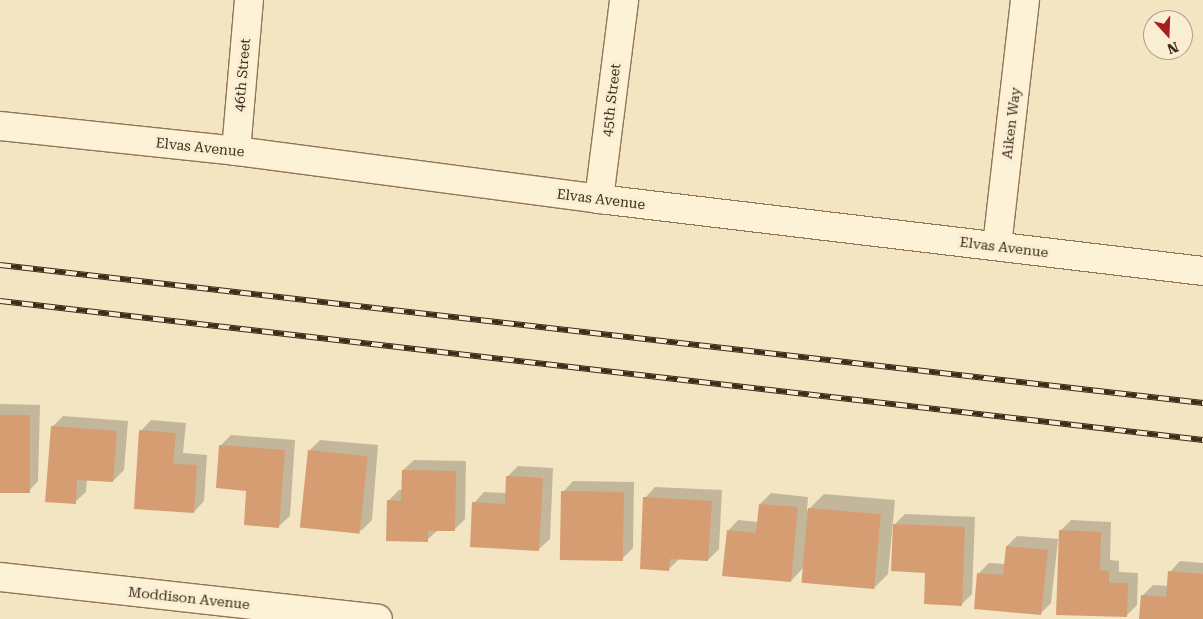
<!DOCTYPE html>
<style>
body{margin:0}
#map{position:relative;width:1203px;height:619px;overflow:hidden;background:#f3e5c1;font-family:"Roboto Serif",serif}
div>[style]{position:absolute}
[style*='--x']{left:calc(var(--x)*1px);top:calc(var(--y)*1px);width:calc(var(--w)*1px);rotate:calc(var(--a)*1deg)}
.shadow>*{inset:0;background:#0003}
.building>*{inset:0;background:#d69c72;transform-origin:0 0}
.roads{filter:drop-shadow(1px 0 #8f7556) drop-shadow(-1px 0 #8f7556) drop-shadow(0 1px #8f7556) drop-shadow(0 -1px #8f7556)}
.minor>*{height:28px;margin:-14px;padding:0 14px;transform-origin:14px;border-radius:14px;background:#fdf1d6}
.tertiary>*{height:28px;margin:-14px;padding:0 14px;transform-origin:14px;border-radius:14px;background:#fdf1d6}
.rail>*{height:5.5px;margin-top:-2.75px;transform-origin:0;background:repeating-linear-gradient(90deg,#faeed2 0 11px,#3d2c1c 0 22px);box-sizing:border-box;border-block:1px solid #3d2c1c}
span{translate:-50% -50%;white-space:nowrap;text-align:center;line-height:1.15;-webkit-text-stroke:5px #faeed2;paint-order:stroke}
.street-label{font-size:14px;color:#3d2c1c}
.north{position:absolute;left:1143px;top:10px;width:50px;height:50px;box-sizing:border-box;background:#faeed2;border:1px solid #aea089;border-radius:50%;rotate:160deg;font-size:14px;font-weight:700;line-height:20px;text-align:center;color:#3d2c1c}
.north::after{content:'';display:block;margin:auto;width:18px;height:22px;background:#a61e1f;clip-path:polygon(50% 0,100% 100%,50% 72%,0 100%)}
</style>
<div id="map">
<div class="shadow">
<i style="clip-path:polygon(0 404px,40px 405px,38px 481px,28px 492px,0 491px)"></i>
<i style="clip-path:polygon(63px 416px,128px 421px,124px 470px,113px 481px,87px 479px,86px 492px,75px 502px,52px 427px)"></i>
<i style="clip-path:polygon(151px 420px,186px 423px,183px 453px,207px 455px,204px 501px,194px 512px,141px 431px)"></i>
<i style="clip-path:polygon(231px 435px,295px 440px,290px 516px,279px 526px,248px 489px,220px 446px)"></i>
<i style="clip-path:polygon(320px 440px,378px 445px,372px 520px,361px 531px,309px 451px)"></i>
<i style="clip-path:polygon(414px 460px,466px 461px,465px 519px,454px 530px,438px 530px,427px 540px,388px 501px,399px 490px,403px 490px,403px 470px)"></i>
<i style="clip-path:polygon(518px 466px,553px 468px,550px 539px,539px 549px,474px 503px,484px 492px,506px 493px,507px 477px)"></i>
<i style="clip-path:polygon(573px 481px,634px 482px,633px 548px,622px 559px,563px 492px)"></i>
<i style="clip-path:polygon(655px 487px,722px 490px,719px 549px,708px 560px,680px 558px,668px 570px,645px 498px)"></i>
<i style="clip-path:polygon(771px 493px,808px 497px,807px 511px,824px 494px,895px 500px,888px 574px,873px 589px,803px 568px,791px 581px,728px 531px,738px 520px,758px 522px,760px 504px)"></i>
<i style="clip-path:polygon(905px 514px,975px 517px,972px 594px,961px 605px,927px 572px,894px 525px)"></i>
<i style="clip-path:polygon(1071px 520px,1111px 522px,1110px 560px,1119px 561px,1119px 572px,1138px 573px,1137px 605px,1126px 616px,1060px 540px,1058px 540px,1051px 603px,1041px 613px,979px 573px,989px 563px,1005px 564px,1007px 546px,1017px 536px,1060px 539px,1060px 531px)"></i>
<i style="clip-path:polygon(1180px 561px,1203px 563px,1203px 619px,1140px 619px,1142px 596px,1153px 585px,1168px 586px,1170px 572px)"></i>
</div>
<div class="building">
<i style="left:0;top:415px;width:30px;height:78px"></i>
<i style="clip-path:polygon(51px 426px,117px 431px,113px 482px,77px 480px,76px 504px,45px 502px)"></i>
<i style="clip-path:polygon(139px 430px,176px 433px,173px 464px,197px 465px,194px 513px,134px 509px)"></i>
<i style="clip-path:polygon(219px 445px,285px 450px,279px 528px,244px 525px,246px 491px,216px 488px)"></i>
<i style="left:308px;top:450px;width:60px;height:78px;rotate:6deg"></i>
<i style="clip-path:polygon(402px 470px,456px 471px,455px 531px,428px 531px,428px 542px,386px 541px,387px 500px,401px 501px)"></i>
<i style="clip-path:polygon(506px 476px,543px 478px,539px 551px,470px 547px,472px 502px,505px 504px)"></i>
<i style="left:561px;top:491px;width:63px;height:69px;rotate:1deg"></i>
<i style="clip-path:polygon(643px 497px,712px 501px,708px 561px,670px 559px,669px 571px,640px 569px)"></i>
<i style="clip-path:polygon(759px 504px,798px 507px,791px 582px,722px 576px,727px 530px,756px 533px)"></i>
<i style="left:808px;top:508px;width:73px;height:75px;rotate:5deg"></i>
<i style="clip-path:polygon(893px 524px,965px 527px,962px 606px,924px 604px,925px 573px,891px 571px)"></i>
<i style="clip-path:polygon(1059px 530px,1101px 532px,1100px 570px,1109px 571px,1109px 583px,1128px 583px,1127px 617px,1056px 615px)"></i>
<i style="clip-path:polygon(1006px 546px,1048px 550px,1041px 615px,974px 609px,977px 573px,1003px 575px)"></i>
<i style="clip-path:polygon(1168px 571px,1203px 574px,1203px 619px,1139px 619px,1141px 595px,1166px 597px)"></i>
</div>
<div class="roads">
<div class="minor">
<i style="--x:236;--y:151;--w:152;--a:-85.1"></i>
<i style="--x:599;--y:199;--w:201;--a:-82.8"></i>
<i style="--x:997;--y:246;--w:248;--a:-83.5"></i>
<i style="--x:0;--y:577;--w:380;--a:6.3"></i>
</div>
<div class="tertiary">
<i style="--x:0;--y:126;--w:237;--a:6"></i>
<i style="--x:236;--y:151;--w:366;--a:7.5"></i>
<i style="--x:599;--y:199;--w:608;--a:6.8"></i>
</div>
</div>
<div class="rail">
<i style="--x:0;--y:265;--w:1211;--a:6.54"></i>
<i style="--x:0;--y:301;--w:1211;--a:6.59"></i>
</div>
<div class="street-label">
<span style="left:242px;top:75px;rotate:-85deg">46th Street</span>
<span style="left:611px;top:100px;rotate:-83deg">45th Street</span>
<span style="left:1011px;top:123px;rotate:-83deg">Aiken Way</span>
<span style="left:200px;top:147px;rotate:6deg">Elvas Avenue</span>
<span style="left:601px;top:199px;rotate:7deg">Elvas Avenue</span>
<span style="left:1004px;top:247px;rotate:7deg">Elvas Avenue</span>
<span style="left:189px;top:598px;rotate:6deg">Moddison Avenue</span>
</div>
<div class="north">N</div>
</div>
